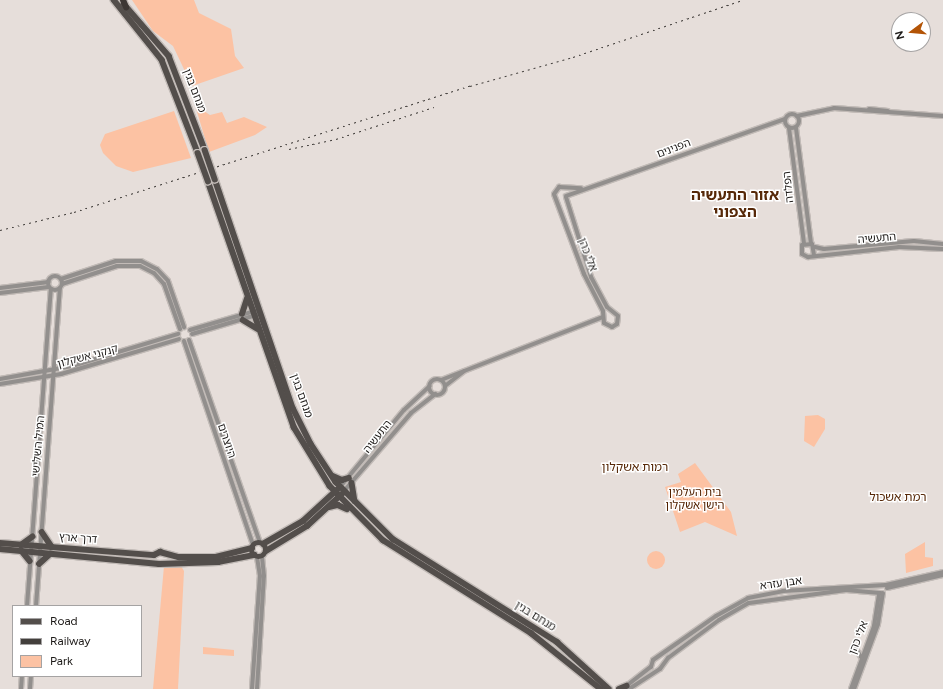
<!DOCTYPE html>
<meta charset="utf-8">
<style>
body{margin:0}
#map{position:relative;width:943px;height:689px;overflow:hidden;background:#e6deda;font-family:Figtree,"Noto Sans Hebrew",sans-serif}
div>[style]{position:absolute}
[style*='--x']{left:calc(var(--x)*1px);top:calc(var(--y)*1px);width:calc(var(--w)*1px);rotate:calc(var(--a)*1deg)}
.green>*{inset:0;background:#fcc2a3}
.round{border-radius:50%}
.roads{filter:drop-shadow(1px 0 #c2bbb7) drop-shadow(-1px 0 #c2bbb7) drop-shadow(0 1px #c2bbb7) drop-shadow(0 -1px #c2bbb7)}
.minor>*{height:4px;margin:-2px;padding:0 2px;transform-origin:2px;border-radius:2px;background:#928f8d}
.minor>.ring{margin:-2px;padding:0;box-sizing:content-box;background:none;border:4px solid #928f8d;border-radius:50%}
.major>*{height:5.5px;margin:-2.75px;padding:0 2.75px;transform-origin:2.75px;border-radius:2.75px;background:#534e4b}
.major>.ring{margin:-2.75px;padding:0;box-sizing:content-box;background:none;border:5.5px solid #534e4b;border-radius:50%}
.highway>*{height:6px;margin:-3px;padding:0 3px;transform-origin:3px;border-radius:3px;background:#3d3734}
.rail>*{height:1px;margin-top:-0.5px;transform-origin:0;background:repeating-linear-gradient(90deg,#433f3c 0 2px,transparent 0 6px)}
.bridges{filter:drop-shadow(1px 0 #c2bbb7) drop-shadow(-1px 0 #c2bbb7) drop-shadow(0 1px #c2bbb7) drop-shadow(0 -1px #c2bbb7)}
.major-bridge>*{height:5.5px;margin:-2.75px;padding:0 2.75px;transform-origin:2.75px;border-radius:2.75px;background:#534e4b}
span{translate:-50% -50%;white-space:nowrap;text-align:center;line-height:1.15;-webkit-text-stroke:3px #fff;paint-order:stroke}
.street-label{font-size:11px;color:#1d1a18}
.park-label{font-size:11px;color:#522100}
.neighbourhood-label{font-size:12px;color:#562808}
.district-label{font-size:15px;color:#562808;font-weight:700}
.legend{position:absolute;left:12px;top:605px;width:130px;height:72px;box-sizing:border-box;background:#fff;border:1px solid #a5a3a3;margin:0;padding:5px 7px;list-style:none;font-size:12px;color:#1d1a18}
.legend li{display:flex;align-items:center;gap:8px;height:20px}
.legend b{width:20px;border:1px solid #a5a3a3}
.north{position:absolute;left:891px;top:12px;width:40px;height:40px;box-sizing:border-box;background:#fff;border:1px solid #a5a3a3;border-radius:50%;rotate:254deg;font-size:11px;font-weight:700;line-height:16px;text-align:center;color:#1d1a18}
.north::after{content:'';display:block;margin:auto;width:14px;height:18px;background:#b35406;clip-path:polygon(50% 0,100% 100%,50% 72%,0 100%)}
</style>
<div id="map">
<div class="green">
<i style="clip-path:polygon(132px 0,194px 0,199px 13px,231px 29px,235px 56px,244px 68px,192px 86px,173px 46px,153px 31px)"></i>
<i style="clip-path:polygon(195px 105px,210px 115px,222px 112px,227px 123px,244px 117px,267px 127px,255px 135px,209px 152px)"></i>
<i style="clip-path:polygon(174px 111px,191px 158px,133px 172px,116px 166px,103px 153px,100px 145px,105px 134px)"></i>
<i style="clip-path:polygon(818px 415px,825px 419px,825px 429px,814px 447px,804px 441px,805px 416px)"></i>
<i style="clip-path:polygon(695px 463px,731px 512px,737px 536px,705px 522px,680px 532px,665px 487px,681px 482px,678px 474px)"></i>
<i style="clip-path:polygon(925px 542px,925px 557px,933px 558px,933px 566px,906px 573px,905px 554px)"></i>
<i class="round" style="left:647px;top:551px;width:18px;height:18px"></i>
<i style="clip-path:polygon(164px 566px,181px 566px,184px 571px,178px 689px,153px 689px)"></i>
<i style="clip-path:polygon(203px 647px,234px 650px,234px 656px,203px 654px)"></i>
</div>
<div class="roads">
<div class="minor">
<i style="--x:869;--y:109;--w:19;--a:6"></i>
<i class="ring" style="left:785px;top:114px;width:10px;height:10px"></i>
<i style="--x:797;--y:116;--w:38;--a:-12"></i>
<i style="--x:834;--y:108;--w:109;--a:4.2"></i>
<i style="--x:789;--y:128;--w:117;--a:82.6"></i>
<i style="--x:796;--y:128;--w:116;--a:82.6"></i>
<i style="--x:566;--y:196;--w:232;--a:-19.4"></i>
<i style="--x:566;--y:197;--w:84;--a:72.6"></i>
<i style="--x:591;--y:277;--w:34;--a:62"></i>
<i style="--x:607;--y:307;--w:14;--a:39"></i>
<i style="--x:618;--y:316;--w:8;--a:97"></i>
<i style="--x:617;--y:324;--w:6;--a:149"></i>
<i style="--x:612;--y:327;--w:9;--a:-153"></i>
<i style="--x:604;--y:323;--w:12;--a:-95"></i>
<i style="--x:603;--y:311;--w:42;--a:-117.2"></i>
<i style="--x:584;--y:274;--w:85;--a:-110.6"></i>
<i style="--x:554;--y:194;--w:9;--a:-54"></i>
<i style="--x:559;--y:187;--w:22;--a:3"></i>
<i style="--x:815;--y:247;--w:9;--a:13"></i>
<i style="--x:824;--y:249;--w:90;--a:-5.1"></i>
<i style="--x:914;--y:241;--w:29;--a:6"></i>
<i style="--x:814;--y:255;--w:11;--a:-100"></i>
<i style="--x:812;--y:244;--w:10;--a:174"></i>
<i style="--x:802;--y:245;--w:9;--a:90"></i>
<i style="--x:802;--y:254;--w:7;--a:27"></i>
<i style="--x:808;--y:257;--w:92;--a:-6.3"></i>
<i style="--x:899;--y:247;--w:44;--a:2.6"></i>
<i class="ring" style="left:48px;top:276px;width:10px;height:10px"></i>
<i style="--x:61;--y:279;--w:58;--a:-18.1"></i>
<i style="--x:116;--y:261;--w:25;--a:0"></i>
<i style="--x:141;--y:261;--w:18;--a:27"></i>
<i style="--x:157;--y:269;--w:16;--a:47"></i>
<i style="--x:168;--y:281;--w:49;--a:70.8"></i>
<i style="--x:62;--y:284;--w:58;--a:-18.1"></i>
<i style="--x:117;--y:266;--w:23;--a:0"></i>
<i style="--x:140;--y:266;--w:16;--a:27"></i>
<i style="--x:154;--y:273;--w:15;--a:48"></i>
<i style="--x:164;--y:284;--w:48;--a:70.4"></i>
<i style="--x:0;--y:288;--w:49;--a:-7"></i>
<i style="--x:0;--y:293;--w:49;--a:-7"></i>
<i style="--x:190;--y:330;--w:68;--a:-16.3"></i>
<i style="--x:192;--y:334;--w:67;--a:-16.5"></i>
<i style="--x:189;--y:340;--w:215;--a:70.7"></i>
<i style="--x:184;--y:341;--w:215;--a:71.3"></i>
<i style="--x:0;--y:379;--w:73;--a:-10.2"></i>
<i style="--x:72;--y:366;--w:111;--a:-16.8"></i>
<i class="ring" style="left:429px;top:379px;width:12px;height:12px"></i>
<i style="--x:441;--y:380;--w:174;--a:-21.3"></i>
<i style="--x:0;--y:384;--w:62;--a:-9.3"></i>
<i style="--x:61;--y:374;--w:123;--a:-16.5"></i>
<i style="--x:445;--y:386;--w:24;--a:-38"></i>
<i style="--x:340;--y:487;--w:100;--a:-50.3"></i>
<i style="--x:404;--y:410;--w:35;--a:-43"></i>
<i style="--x:344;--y:491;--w:103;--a:-49.3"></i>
<i style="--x:411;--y:413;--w:31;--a:-38"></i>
<i style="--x:886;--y:585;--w:58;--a:-12.8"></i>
<i style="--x:887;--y:588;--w:57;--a:-13.1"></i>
<i style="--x:27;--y:606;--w:318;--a:-85.7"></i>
<i style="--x:36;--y:606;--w:319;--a:-85.7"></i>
<i style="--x:856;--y:649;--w:9;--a:58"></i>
<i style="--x:651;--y:667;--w:7;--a:-74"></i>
<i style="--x:653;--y:660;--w:77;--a:-34.9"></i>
<i style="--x:716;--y:616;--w:37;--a:-29"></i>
<i style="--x:748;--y:598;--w:36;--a:-11"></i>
<i style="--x:783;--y:591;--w:103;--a:-3.3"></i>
<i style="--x:625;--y:687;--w:33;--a:-38"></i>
<i style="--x:21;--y:689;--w:13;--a:-86"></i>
<i style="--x:30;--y:689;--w:13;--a:-86"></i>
<i style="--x:252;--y:689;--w:113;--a:-86"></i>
<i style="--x:260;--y:576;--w:19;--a:-99"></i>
<i style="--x:257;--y:689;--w:113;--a:-86.5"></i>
<i style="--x:264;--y:576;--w:20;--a:-96"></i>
<i style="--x:629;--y:689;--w:37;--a:-33"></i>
<i style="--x:660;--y:669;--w:14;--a:-54"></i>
<i style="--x:668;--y:658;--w:64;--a:-36.7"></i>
<i style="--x:719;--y:620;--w:34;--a:-30"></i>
<i style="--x:749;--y:603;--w:98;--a:-7.6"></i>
<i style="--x:846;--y:590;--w:37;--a:5"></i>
<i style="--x:851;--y:689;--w:67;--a:-69.9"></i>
<i style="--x:874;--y:626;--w:33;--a:-81"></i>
<i style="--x:854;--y:689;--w:69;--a:-69.7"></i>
<i style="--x:878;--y:624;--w:31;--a:-81"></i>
</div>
<div class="major">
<i style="--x:114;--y:0;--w:77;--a:51.3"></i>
<i style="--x:162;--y:60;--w:100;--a:68.8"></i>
<i style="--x:124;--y:4;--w:69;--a:49.1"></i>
<i style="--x:169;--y:56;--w:101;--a:69"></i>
<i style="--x:215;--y:179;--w:242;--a:71.2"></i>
<i style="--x:293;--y:408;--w:40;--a:63.4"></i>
<i style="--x:311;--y:444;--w:45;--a:56.7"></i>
<i style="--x:336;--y:482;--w:81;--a:45"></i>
<i style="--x:393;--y:539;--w:194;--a:32.1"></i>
<i style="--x:557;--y:642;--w:70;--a:42.1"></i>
<i style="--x:208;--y:181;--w:261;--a:70.7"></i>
<i style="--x:294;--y:427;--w:69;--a:58.6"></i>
<i style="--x:330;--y:486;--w:76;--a:45.5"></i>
<i style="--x:383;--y:540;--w:175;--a:32.1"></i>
<i style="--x:531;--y:633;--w:90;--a:38.7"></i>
<i style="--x:242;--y:314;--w:16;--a:-72"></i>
<i style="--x:243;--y:320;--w:17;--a:31"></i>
<i style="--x:333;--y:476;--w:10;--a:24"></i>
<i style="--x:342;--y:480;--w:7;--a:-16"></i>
<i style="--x:352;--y:483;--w:18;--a:81"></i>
<i style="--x:329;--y:507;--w:9;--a:-13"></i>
<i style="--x:338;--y:505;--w:10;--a:24"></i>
<i style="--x:42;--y:532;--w:18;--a:56"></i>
<i class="ring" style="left:252px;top:543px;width:8.5px;height:8.5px"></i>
<i style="--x:0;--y:543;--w:154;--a:4.5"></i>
<i style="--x:263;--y:544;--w:46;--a:-29.9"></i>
<i style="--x:303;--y:521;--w:46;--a:-42.4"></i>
<i style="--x:21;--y:545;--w:14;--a:-36"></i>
<i style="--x:0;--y:549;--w:160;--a:5.4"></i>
<i style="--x:159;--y:564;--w:59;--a:-1.9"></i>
<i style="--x:218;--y:562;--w:37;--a:-11"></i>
<i style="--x:21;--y:550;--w:14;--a:51"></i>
<i style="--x:266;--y:551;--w:48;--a:-31.4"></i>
<i style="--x:307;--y:526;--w:47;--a:-42.4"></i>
<i style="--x:154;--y:555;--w:7;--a:-27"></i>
<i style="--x:160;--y:552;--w:20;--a:15"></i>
<i style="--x:179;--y:557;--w:37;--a:0"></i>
<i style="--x:216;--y:557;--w:37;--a:-14"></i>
<i style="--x:39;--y:564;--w:15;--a:-42"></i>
<i style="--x:619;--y:689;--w:8;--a:-23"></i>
</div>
<div class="highway">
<i style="--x:123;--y:0;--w:8;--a:67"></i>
</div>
</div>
<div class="rail">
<i style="--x:289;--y:149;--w:48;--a:-12"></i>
<i style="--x:336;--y:139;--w:103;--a:-18.1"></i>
<i style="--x:0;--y:230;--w:76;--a:-13.7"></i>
<i style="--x:74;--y:212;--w:416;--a:-17.7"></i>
<i style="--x:470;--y:86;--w:107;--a:-15.7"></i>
<i style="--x:573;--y:57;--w:178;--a:-18.6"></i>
</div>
<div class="bridges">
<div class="major-bridge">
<i style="--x:205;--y:150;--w:31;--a:71"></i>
<i style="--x:198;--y:153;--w:30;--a:70"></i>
</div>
</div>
<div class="street-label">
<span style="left:194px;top:91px;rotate:69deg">מנחם בגין</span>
<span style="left:674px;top:149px;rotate:-21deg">הפנינים</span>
<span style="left:789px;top:187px;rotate:-96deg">הפלדה</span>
<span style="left:877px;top:239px;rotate:-5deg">התעשיה</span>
<span style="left:587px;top:255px;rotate:69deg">אלי כהן</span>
<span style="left:88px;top:357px;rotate:-15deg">קנקני אשקלון</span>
<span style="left:301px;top:396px;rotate:70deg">מנחם בגין</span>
<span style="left:378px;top:437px;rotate:-52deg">התעשיה</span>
<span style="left:226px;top:441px;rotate:71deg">היוצרים</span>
<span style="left:39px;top:446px;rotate:-85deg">המיל השלישי</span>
<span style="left:78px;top:539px;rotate:4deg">דרך ארץ</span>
<span style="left:781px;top:584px;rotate:-8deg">אבן עזרא</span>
<span style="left:535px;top:617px;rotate:32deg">מנחם בגין</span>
<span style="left:859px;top:638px;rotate:-69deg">אלי כהן</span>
</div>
<div class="park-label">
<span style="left:695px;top:500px">בית העלמין<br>הישן אשקלון</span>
</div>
<div class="neighbourhood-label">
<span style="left:635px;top:468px">רמות אשקלון</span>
<span style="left:898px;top:498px">רמת אשכול</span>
</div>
<div class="district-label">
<span style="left:735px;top:204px">אזור התעשיה<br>הצפוני</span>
</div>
<ul class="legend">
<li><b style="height:5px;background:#534e4b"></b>Road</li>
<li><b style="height:5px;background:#433f3c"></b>Railway</li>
<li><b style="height:11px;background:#fcc2a3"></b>Park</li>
</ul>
<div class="north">N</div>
</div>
